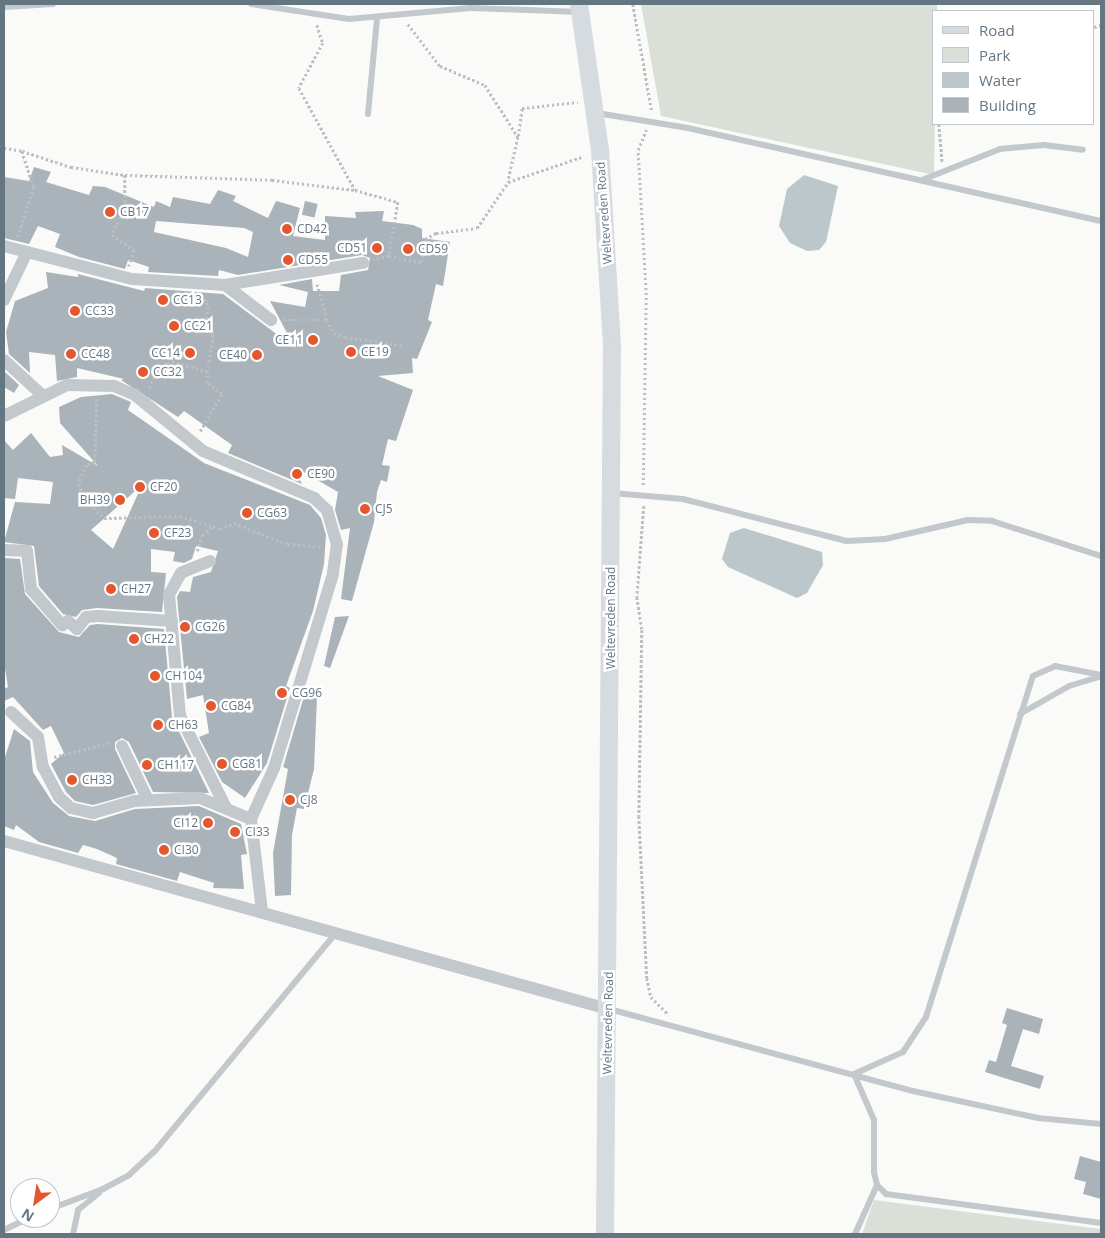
<!DOCTYPE html>
<style>
body{margin:0}
#map{position:relative;width:1105px;height:1238px;overflow:hidden;background:#fafaf8;font-family:"Open Sans",sans-serif}
div>[style]{position:absolute}
[style*='--x']{left:calc(var(--x)*1px);top:calc(var(--y)*1px);width:calc(var(--w)*1px);rotate:calc(var(--a)*1deg)}
.green>*{inset:0;background:#dadfd7}
.water>*{inset:0;background:#bbc7cb}
.building>*{inset:0;background:#aab3b9;transform-origin:0 0}
.path>*{height:2.5px;margin-top:-1.25px;transform-origin:0;background:repeating-linear-gradient(90deg,#bbbfc2 0 2.5px,transparent 0 5px)}
.lane>*{height:6px;margin:-3px;padding:0 3px;transform-origin:3px;border-radius:3px;background:#c3c8cc}
.street>*{height:12px;margin:-6px;padding:0 6px;transform-origin:6px;border-radius:6px;background:#c3c8cc}
.secondary>*{height:18px;margin:-9px;padding:0 9px;transform-origin:9px;border-radius:9px;background:#d6dbdf}
.dots>*{width:14px;height:14px;translate:-50% -50%;box-sizing:border-box;border:2px solid #fff;border-radius:50%}
span{translate:-50% -50%;white-space:nowrap;text-align:center;line-height:1.15;-webkit-text-stroke:5px #fff;paint-order:stroke}
.poi-label{font-size:12px;color:#657683}
.left{translate:0 -50%;text-align:left}
.right{translate:-100% -50%;text-align:right}
.street-label{font-size:12px;color:#657683}
.frame{position:absolute;inset:0;border:5px solid #657683;pointer-events:none}
.legend{position:absolute;left:932px;top:10px;width:162px;height:115px;box-sizing:border-box;background:#fff;border:1px solid #c1c8cd;margin:0;padding:6px 9px;list-style:none;font-size:15px;color:#657683}
.legend li{display:flex;align-items:center;gap:10px;height:25px}
.legend b{width:25px;border:1px solid #c1c8cd}
.north{position:absolute;left:10px;top:1178px;width:50px;height:50px;box-sizing:border-box;background:#fff;border:1px solid #c1c8cd;border-radius:50%;rotate:211deg;font-size:14px;font-weight:700;line-height:20px;text-align:center;color:#657683}
.north::after{content:'';display:block;margin:auto;width:18px;height:22px;background:#e4572e;clip-path:polygon(50% 0,100% 100%,50% 72%,0 100%)}
</style>
<div id="map">
<div class="green">
<i style="clip-path:polygon(641px 4px,937px 4px,934px 175px,661px 116px)"></i>
<i style="clip-path:polygon(874px 1200px,1101px 1229px,1101px 1234px,862px 1234px)"></i>
</div>
<div class="water">
<i style="clip-path:polygon(804px 175px,838px 186px,826px 242px,819px 250px,807px 251px,790px 243px,779px 226px,787px 189px)"></i>
<i style="clip-path:polygon(744px 528px,822px 552px,823px 565px,807px 593px,797px 598px,728px 567px,722px 559px,730px 533px)"></i>
</div>
<div class="building">
<i style="clip-path:polygon(evenodd,34px 167px,51px 172px,46px 182px,89px 195px,93px 186px,105px 187px,154px 207px,156px 201px,170px 207px,173px 197px,210px 204px,218px 190px,236px 196px,233px 201px,268px 218px,276px 201px,287px 204px,300px 208px,293px 236px,325px 240px,325px 216px,356px 218px,355px 212px,384px 211px,382px 221px,413px 225px,422px 229px,422px 238px,450px 242px,443px 286px,436px 284px,428px 320px,432px 322px,417px 359px,412px 358px,413px 373px,378px 376px,413px 390px,396px 441px,388px 439px,382px 465px,390px 466px,387px 482px,381px 480px,377px 492px,374px 522px,352px 601px,341px 599px,350px 528px,341px 530px,335px 510px,338px 492px,293px 466px,302px 484px,228px 453px,232px 445px,184px 411px,178px 417px,121px 380px,124px 379px,77px 368px,77px 377px,57px 381px,55px 355px,29px 352px,30px 373px,9px 354px,6px 332px,15px 301px,48px 288px,46px 272px,78px 277px,78px 274px,144px 291px,145px 288px,223px 294px,295px 348px,270px 301px,305px 307px,308px 292px,279px 285px,312px 279px,313px 291px,339px 291px,341px 275px,368px 270px,370px 258px,362px 255px,238px 275px,219px 270px,218px 276px,148px 272px,149px 267px,128px 260px,125px 269px,79px 257px,55px 247px,60px 234px,38px 226px,29px 244px,4px 238px,4px 177px,29px 181px,34px 167px,156px 221px,244px 228px,253px 232px,248px 257px,226px 248px,154px 232px,156px 221px)"></i>
<i style="left:305px;top:201px;width:13px;height:14px;rotate:13deg"></i>
<i style="clip-path:polygon(4px 371px,19px 385px,14px 393px,4px 387px)"></i>
<i style="clip-path:polygon(evenodd,112px 394px,131px 402px,128px 410px,204px 463px,310px 505px,321px 518px,326px 535px,324px 564px,313px 611px,286px 686px,290px 688px,267px 763px,245px 798px,222px 782px,199px 737px,209px 733px,203px 695px,187px 699px,177px 597px,180px 591px,190px 592px,193px 577px,211px 572px,218px 551px,196px 546px,192px 559px,184px 563px,173px 561px,175px 552px,151px 549px,151px 572px,166px 573px,162px 612px,97px 608px,82px 610px,76px 617px,63px 614px,39px 586px,34px 546px,4px 542px,15px 502px,50px 504px,53px 482px,18px 478px,15px 499px,4px 498px,4px 440px,13px 450px,31px 433px,50px 457px,63px 455px,62px 445px,98px 466px,60px 423px,59px 407px,81px 397px,112px 394px,142px 485px,113px 549px,91px 530px,142px 485px)"></i>
<i style="clip-path:polygon(4px 558px,20px 559px,25px 594px,59px 632px,79px 637px,90px 625px,98px 624px,164px 629px,172px 717px,209px 793px,153px 792px,129px 742px,122px 738px,115px 742px,115px 749px,136px 793px,93px 805px,75px 801px,66px 792px,51px 764px,64px 753px,51px 726px,43px 730px,13px 697px,4px 701px,4px 689px,8px 687px,4px 662px)"></i>
<i style="clip-path:polygon(349px 616px,330px 668px,324px 666px,335px 617px)"></i>
<i style="clip-path:polygon(305px 693px,317px 697px,314px 769px,304px 809px,297px 808px,292px 835px,291px 895px,275px 896px,273px 853px,288px 769px,283px 767px)"></i>
<i style="clip-path:polygon(14px 729px,30px 741px,33px 772px,53px 803px,69px 816px,95px 821px,135px 809px,199px 806px,241px 824px,247px 854px,241px 855px,244px 889px,213px 888px,214px 883px,180px 872px,177px 881px,116px 864px,117px 858px,97px 849px,83px 845px,78px 853px,39px 842px,16px 825px,14px 830px,4px 826px,4px 760px)"></i>
<i style="clip-path:polygon(1007px 1008px,1043px 1019px,1039px 1034px,1023px 1029px,1011px 1066px,1044px 1076px,1040px 1089px,985px 1072px,989px 1060px,996px 1062px,1007px 1025px,1002px 1023px)"></i>
<i style="clip-path:polygon(1080px 1156px,1101px 1162px,1101px 1199px,1083px 1194px,1086px 1182px,1074px 1179px)"></i>
</div>
<div class="path">
<i style="--x:633;--y:4;--w:110;--a:80"></i>
<i style="--x:408;--y:24;--w:53;--a:52.7"></i>
<i style="--x:440;--y:66;--w:49;--a:22.9"></i>
<i style="--x:485;--y:85;--w:62;--a:57.6"></i>
<i style="--x:518;--y:137;--w:46;--a:102.5"></i>
<i style="--x:317;--y:25;--w:19;--a:72"></i>
<i style="--x:323;--y:43;--w:51;--a:118.1"></i>
<i style="--x:299;--y:88;--w:116;--a:61.2"></i>
<i style="--x:1094;--y:27;--w:7;--a:-16"></i>
<i style="--x:939;--y:124;--w:38;--a:85"></i>
<i style="--x:518;--y:136;--w:28;--a:-82"></i>
<i style="--x:522;--y:108;--w:56;--a:-6.1"></i>
<i style="--x:4;--y:148;--w:18;--a:9"></i>
<i style="--x:22;--y:151;--w:38;--a:72"></i>
<i style="--x:34;--y:187;--w:52;--a:107.7"></i>
<i style="--x:22;--y:151;--w:52;--a:18.1"></i>
<i style="--x:71;--y:167;--w:55;--a:8.4"></i>
<i style="--x:125;--y:175;--w:33;--a:90"></i>
<i style="--x:125;--y:208;--w:30;--a:116"></i>
<i style="--x:112;--y:235;--w:27;--a:34"></i>
<i style="--x:134;--y:250;--w:17;--a:107"></i>
<i style="--x:125;--y:175;--w:147;--a:1.9"></i>
<i style="--x:272;--y:180;--w:84;--a:6.9"></i>
<i style="--x:355;--y:190;--w:45;--a:15.6"></i>
<i style="--x:398;--y:202;--w:55;--a:99.5"></i>
<i style="--x:389;--y:256;--w:16;--a:165"></i>
<i style="--x:389;--y:256;--w:33;--a:11"></i>
<i style="--x:421;--y:262;--w:23;--a:-80"></i>
<i style="--x:425;--y:239;--w:13;--a:-29"></i>
<i style="--x:436;--y:233;--w:41;--a:-7"></i>
<i style="--x:477;--y:228;--w:55;--a:-56"></i>
<i style="--x:508;--y:182;--w:80;--a:-18.9"></i>
<i style="--x:283;--y:320;--w:44;--a:0"></i>
<i style="--x:327;--y:320;--w:37;--a:-106"></i>
<i style="--x:327;--y:320;--w:15;--a:62"></i>
<i style="--x:334;--y:333;--w:12;--a:20"></i>
<i style="--x:345;--y:337;--w:57;--a:8.1"></i>
<i style="--x:149;--y:388;--w:22;--a:-66"></i>
<i style="--x:158;--y:368;--w:16;--a:-27"></i>
<i style="--x:172;--y:361;--w:37;--a:17"></i>
<i style="--x:207;--y:372;--w:38;--a:-81"></i>
<i style="--x:213;--y:334;--w:9;--a:-148"></i>
<i style="--x:205;--y:329;--w:24;--a:-83"></i>
<i style="--x:208;--y:305;--w:11;--a:-131"></i>
<i style="--x:97;--y:399;--w:63;--a:91.8"></i>
<i style="--x:95;--y:462;--w:9;--a:159"></i>
<i style="--x:87;--y:465;--w:21;--a:115"></i>
<i style="--x:78;--y:484;--w:23;--a:59"></i>
<i style="--x:90;--y:504;--w:20;--a:45"></i>
<i style="--x:104;--y:518;--w:76;--a:-1.5"></i>
<i style="--x:180;--y:516;--w:34;--a:17"></i>
<i style="--x:200;--y:431;--w:43;--a:-59.3"></i>
<i style="--x:222;--y:394;--w:19;--a:-144"></i>
<i style="--x:207;--y:383;--w:11;--a:-90"></i>
<i style="--x:643;--y:485;--w:190;--a:-89.1"></i>
<i style="--x:646;--y:295;--w:145;--a:-93.2"></i>
<i style="--x:638;--y:150;--w:22;--a:-68"></i>
<i style="--x:644;--y:506;--w:91;--a:94.4"></i>
<i style="--x:637;--y:597;--w:33;--a:81"></i>
<i style="--x:642;--y:630;--w:186;--a:90.9"></i>
<i style="--x:639;--y:816;--w:162;--a:87.2"></i>
<i style="--x:647;--y:978;--w:19;--a:78"></i>
<i style="--x:651;--y:997;--w:24;--a:45"></i>
<i style="--x:197;--y:551;--w:17;--a:-73"></i>
<i style="--x:202;--y:535;--w:14;--a:-39"></i>
<i style="--x:213;--y:526;--w:8;--a:23"></i>
<i style="--x:220;--y:529;--w:15;--a:-23"></i>
<i style="--x:234;--y:523;--w:58;--a:21.3"></i>
<i style="--x:288;--y:544;--w:35;--a:5"></i>
<i style="--x:54;--y:757;--w:57;--a:-14.3"></i>
</div>
<div class="lane">
<i style="--x:251;--y:4;--w:99;--a:8.7"></i>
<i style="--x:349;--y:19;--w:122;--a:-5.2"></i>
<i style="--x:471;--y:8;--w:108;--a:2.1"></i>
<i style="--x:4;--y:7;--w:49;--a:-3.5"></i>
<i style="--x:597;--y:113;--w:92;--a:9.4"></i>
<i style="--x:688;--y:128;--w:423;--a:12.7"></i>
<i style="--x:368;--y:114;--w:95;--a:-84.6"></i>
<i style="--x:922;--y:180;--w:84;--a:-21.7"></i>
<i style="--x:1000;--y:149;--w:44;--a:-5.2"></i>
<i style="--x:1044;--y:145;--w:39;--a:7"></i>
<i style="--x:612;--y:493;--w:71;--a:4.8"></i>
<i style="--x:683;--y:499;--w:169;--a:14.4"></i>
<i style="--x:847;--y:541;--w:38;--a:-3"></i>
<i style="--x:885;--y:539;--w:85;--a:-12.9"></i>
<i style="--x:968;--y:520;--w:24;--a:2"></i>
<i style="--x:992;--y:521;--w:114;--a:17.8"></i>
<i style="--x:1020;--y:714;--w:56;--a:-29.7"></i>
<i style="--x:1069;--y:686;--w:34;--a:-17"></i>
<i style="--x:609;--y:1009;--w:315;--a:15.1"></i>
<i style="--x:913;--y:1091;--w:128;--a:12.2"></i>
<i style="--x:1038;--y:1118;--w:63;--a:5.4"></i>
<i style="--x:854;--y:1074;--w:54;--a:-24.2"></i>
<i style="--x:903;--y:1052;--w:42;--a:-56.7"></i>
<i style="--x:926;--y:1017;--w:357;--a:-72.6"></i>
<i style="--x:1033;--y:676;--w:24;--a:-24"></i>
<i style="--x:1055;--y:666;--w:47;--a:11.1"></i>
<i style="--x:854;--y:1074;--w:50;--a:66.5"></i>
<i style="--x:874;--y:1120;--w:52;--a:90"></i>
<i style="--x:874;--y:1172;--w:13;--a:77"></i>
<i style="--x:877;--y:1185;--w:13;--a:45"></i>
<i style="--x:886;--y:1194;--w:217;--a:7.7"></i>
<i style="--x:50;--y:1209;--w:57;--a:-20.7"></i>
<i style="--x:103;--y:1189;--w:30;--a:-28"></i>
<i style="--x:129;--y:1175;--w:34;--a:-43"></i>
<i style="--x:154;--y:1152;--w:285;--a:-50.3"></i>
<i style="--x:4;--y:1230;--w:28;--a:-26"></i>
<i style="--x:73;--y:1234;--w:25;--a:-78"></i>
<i style="--x:78;--y:1210;--w:27;--a:-39"></i>
<i style="--x:855;--y:1234;--w:54;--a:-65.8"></i>
</div>
<div class="street">
<i style="--x:4;--y:246;--w:132;--a:14.5"></i>
<i style="--x:132;--y:279;--w:93;--a:3.7"></i>
<i style="--x:225;--y:285;--w:140;--a:-9.1"></i>
<i style="--x:225;--y:285;--w:58;--a:37.3"></i>
<i style="--x:4;--y:300;--w:53;--a:-64.4"></i>
<i style="--x:4;--y:360;--w:50;--a:42.6"></i>
<i style="--x:4;--y:416;--w:70;--a:-26.2"></i>
<i style="--x:67;--y:385;--w:47;--a:1.2"></i>
<i style="--x:114;--y:386;--w:23;--a:23"></i>
<i style="--x:135;--y:395;--w:88;--a:39.5"></i>
<i style="--x:203;--y:451;--w:121;--a:22.9"></i>
<i style="--x:314;--y:498;--w:18;--a:43"></i>
<i style="--x:327;--y:510;--w:35;--a:74"></i>
<i style="--x:337;--y:544;--w:30;--a:98"></i>
<i style="--x:333;--y:574;--w:203;--a:106.9"></i>
<i style="--x:274;--y:768;--w:56;--a:114.3"></i>
<i style="--x:251;--y:819;--w:93;--a:83.2"></i>
<i style="--x:4;--y:550;--w:23;--a:2"></i>
<i style="--x:27;--y:551;--w:38;--a:84"></i>
<i style="--x:31;--y:589;--w:48;--a:49.3"></i>
<i style="--x:62;--y:625;--w:7;--a:-34"></i>
<i style="--x:68;--y:621;--w:12;--a:42"></i>
<i style="--x:77;--y:629;--w:15;--a:-53"></i>
<i style="--x:86;--y:617;--w:12;--a:-5"></i>
<i style="--x:98;--y:616;--w:74;--a:3.9"></i>
<i style="--x:210;--y:561;--w:31;--a:158"></i>
<i style="--x:181;--y:573;--w:25;--a:119"></i>
<i style="--x:169;--y:595;--w:121;--a:84.8"></i>
<i style="--x:180;--y:716;--w:101;--a:63.4"></i>
<i style="--x:11;--y:712;--w:37;--a:43"></i>
<i style="--x:38;--y:737;--w:30;--a:81"></i>
<i style="--x:43;--y:767;--w:34;--a:62"></i>
<i style="--x:59;--y:797;--w:16;--a:43"></i>
<i style="--x:71;--y:808;--w:23;--a:13"></i>
<i style="--x:93;--y:813;--w:43;--a:-16.3"></i>
<i style="--x:134;--y:801;--w:66;--a:-2.6"></i>
<i style="--x:200;--y:798;--w:55;--a:22.4"></i>
<i style="--x:122;--y:746;--w:60;--a:64.3"></i>
<i style="--x:4;--y:841;--w:627;--a:15.54"></i>
</div>
<div class="secondary">
<i style="--x:579;--y:4;--w:147;--a:81.8"></i>
<i style="--x:600;--y:149;--w:197;--a:86.5"></i>
<i style="--x:612;--y:346;--w:888;--a:90.45"></i>
</div>
<div class="dots">
<i style="left:110px;top:212px;background:#e4572e"></i>
<i style="left:287px;top:229px;background:#e4572e"></i>
<i style="left:377px;top:248px;background:#e4572e"></i>
<i style="left:408px;top:249px;background:#e4572e"></i>
<i style="left:288px;top:260px;background:#e4572e"></i>
<i style="left:163px;top:300px;background:#e4572e"></i>
<i style="left:75px;top:311px;background:#e4572e"></i>
<i style="left:174px;top:326px;background:#e4572e"></i>
<i style="left:313px;top:340px;background:#e4572e"></i>
<i style="left:351px;top:352px;background:#e4572e"></i>
<i style="left:190px;top:353px;background:#e4572e"></i>
<i style="left:71px;top:354px;background:#e4572e"></i>
<i style="left:257px;top:355px;background:#e4572e"></i>
<i style="left:143px;top:372px;background:#e4572e"></i>
<i style="left:297px;top:474px;background:#e4572e"></i>
<i style="left:140px;top:487px;background:#e4572e"></i>
<i style="left:120px;top:500px;background:#e4572e"></i>
<i style="left:365px;top:509px;background:#e4572e"></i>
<i style="left:247px;top:513px;background:#e4572e"></i>
<i style="left:154px;top:533px;background:#e4572e"></i>
<i style="left:111px;top:589px;background:#e4572e"></i>
<i style="left:185px;top:627px;background:#e4572e"></i>
<i style="left:134px;top:639px;background:#e4572e"></i>
<i style="left:155px;top:676px;background:#e4572e"></i>
<i style="left:282px;top:693px;background:#e4572e"></i>
<i style="left:211px;top:706px;background:#e4572e"></i>
<i style="left:158px;top:725px;background:#e4572e"></i>
<i style="left:222px;top:764px;background:#e4572e"></i>
<i style="left:147px;top:765px;background:#e4572e"></i>
<i style="left:72px;top:780px;background:#e4572e"></i>
<i style="left:290px;top:800px;background:#e4572e"></i>
<i style="left:208px;top:823px;background:#e4572e"></i>
<i style="left:235px;top:832px;background:#e4572e"></i>
<i style="left:164px;top:850px;background:#e4572e"></i>
</div>
<div class="poi-label">
<span class="left" style="left:120px;top:212px">CB17</span>
<span class="left" style="left:297px;top:229px">CD42</span>
<span class="right" style="left:367px;top:248px">CD51</span>
<span class="left" style="left:418px;top:249px">CD59</span>
<span class="left" style="left:298px;top:260px">CD55</span>
<span class="left" style="left:173px;top:300px">CC13</span>
<span class="left" style="left:85px;top:311px">CC33</span>
<span class="left" style="left:184px;top:326px">CC21</span>
<span class="right" style="left:303px;top:340px">CE11</span>
<span class="left" style="left:361px;top:352px">CE19</span>
<span class="right" style="left:180px;top:353px">CC14</span>
<span class="left" style="left:81px;top:354px">CC48</span>
<span class="right" style="left:247px;top:355px">CE40</span>
<span class="left" style="left:153px;top:372px">CC32</span>
<span class="left" style="left:307px;top:474px">CE90</span>
<span class="left" style="left:150px;top:487px">CF20</span>
<span class="right" style="left:110px;top:500px">BH39</span>
<span class="left" style="left:375px;top:509px">CJ5</span>
<span class="left" style="left:257px;top:513px">CG63</span>
<span class="left" style="left:164px;top:533px">CF23</span>
<span class="left" style="left:121px;top:589px">CH27</span>
<span class="left" style="left:195px;top:627px">CG26</span>
<span class="left" style="left:144px;top:639px">CH22</span>
<span class="left" style="left:165px;top:676px">CH104</span>
<span class="left" style="left:292px;top:693px">CG96</span>
<span class="left" style="left:221px;top:706px">CG84</span>
<span class="left" style="left:168px;top:725px">CH63</span>
<span class="left" style="left:232px;top:764px">CG81</span>
<span class="left" style="left:157px;top:765px">CH117</span>
<span class="left" style="left:82px;top:780px">CH33</span>
<span class="left" style="left:300px;top:800px">CJ8</span>
<span class="right" style="left:198px;top:823px">CI12</span>
<span class="left" style="left:245px;top:832px">CI33</span>
<span class="left" style="left:174px;top:850px">CI30</span>
</div>
<div class="street-label">
<span style="left:604px;top:213px;rotate:-94deg">Weltevreden Road</span>
<span style="left:611px;top:618px;rotate:-90deg">Weltevreden Road</span>
<span style="left:608px;top:1023px;rotate:-89deg">Weltevreden Road</span>
</div>
<div class="frame"></div>
<ul class="legend">
<li><b style="height:6px;background:#d6dbdf"></b>Road</li>
<li><b style="height:14px;background:#dadfd7"></b>Park</li>
<li><b style="height:14px;background:#bbc7cb"></b>Water</li>
<li><b style="height:14px;background:#aab3b9"></b>Building</li>
</ul>
<div class="north">N</div>
</div>
